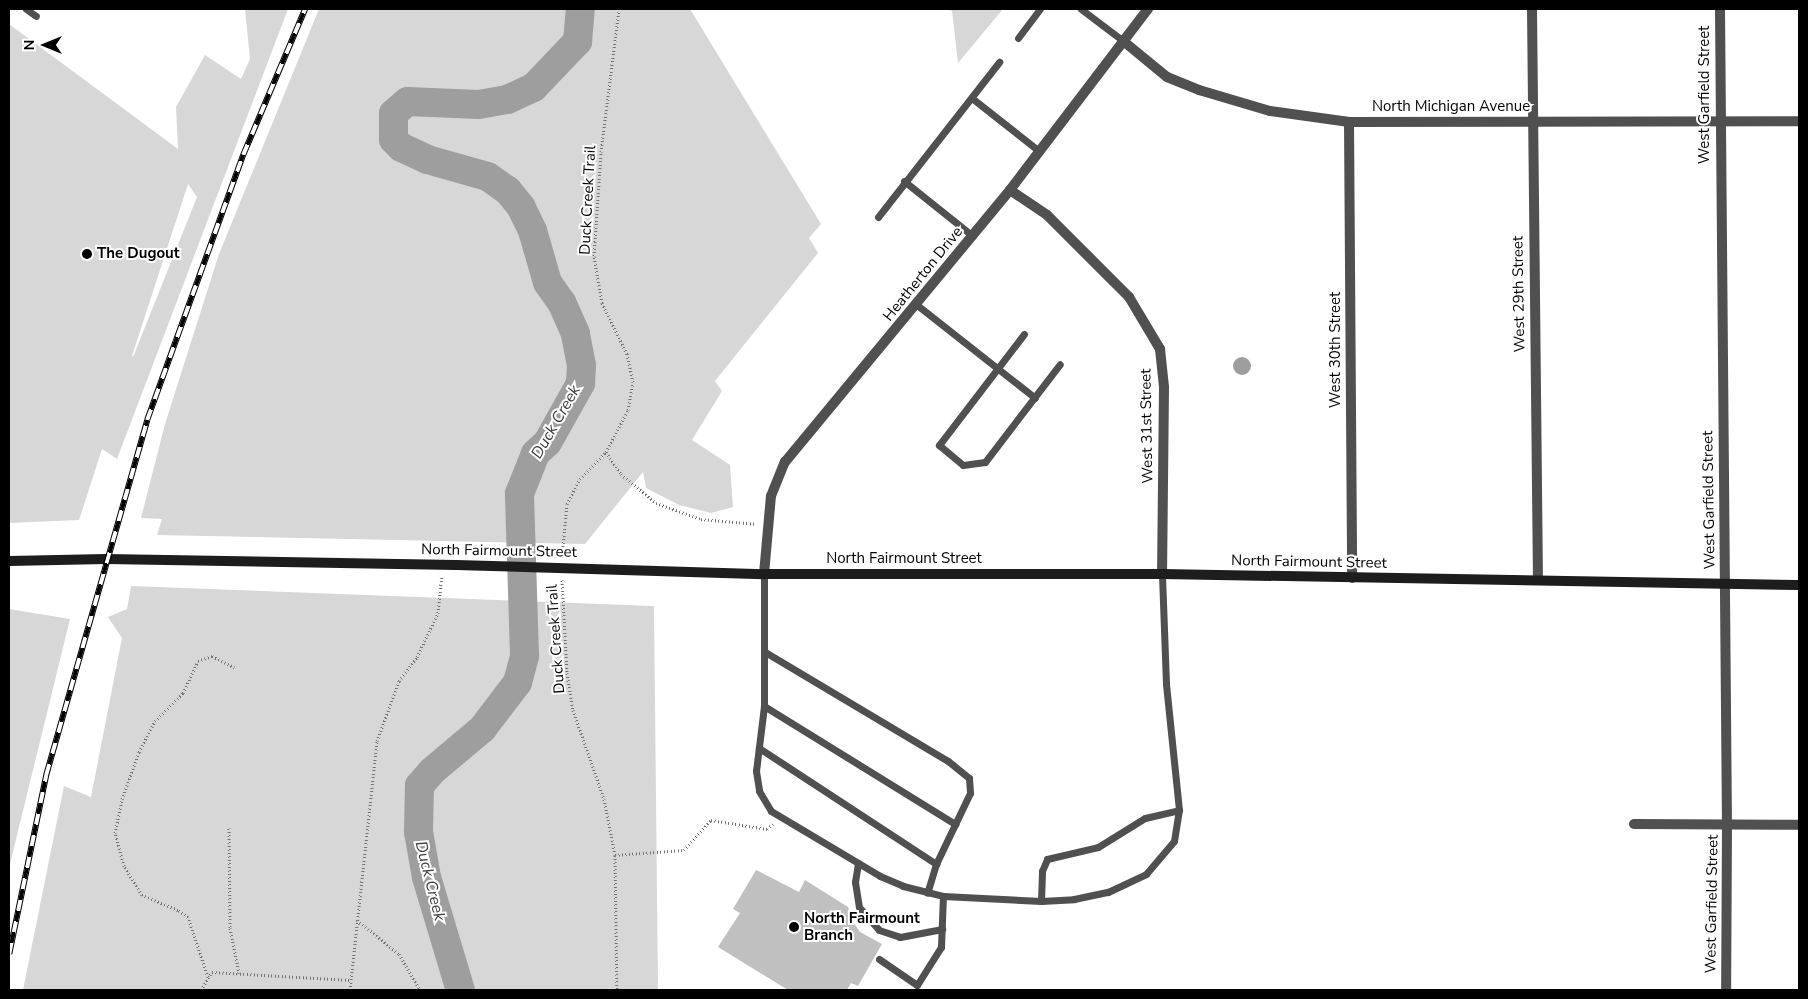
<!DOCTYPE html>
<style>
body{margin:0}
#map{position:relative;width:1808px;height:999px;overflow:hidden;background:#fff;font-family:"Nunito Sans",sans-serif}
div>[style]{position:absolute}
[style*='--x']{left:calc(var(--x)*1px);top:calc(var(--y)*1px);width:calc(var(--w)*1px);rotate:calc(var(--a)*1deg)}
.green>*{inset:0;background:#d7d7d7}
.water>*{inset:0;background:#9e9e9e}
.round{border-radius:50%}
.river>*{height:29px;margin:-14.5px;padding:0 14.5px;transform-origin:14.5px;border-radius:14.5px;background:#9e9e9e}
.building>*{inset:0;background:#c0c0c0}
.path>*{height:3px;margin-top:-1.5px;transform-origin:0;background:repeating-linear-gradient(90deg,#727272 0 1px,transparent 0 3.5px)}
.lane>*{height:7px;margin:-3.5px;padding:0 3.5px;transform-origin:3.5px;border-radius:3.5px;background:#505050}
.street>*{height:10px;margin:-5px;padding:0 5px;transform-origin:5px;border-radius:5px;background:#505050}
.secondary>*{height:10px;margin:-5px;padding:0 5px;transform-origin:5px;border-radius:5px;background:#1d1d1d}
.rail>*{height:5.5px;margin-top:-2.75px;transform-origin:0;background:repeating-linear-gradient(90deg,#fff 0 11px,#000 0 22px);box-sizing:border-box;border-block:1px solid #000}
.dots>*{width:14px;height:14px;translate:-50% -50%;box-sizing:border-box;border:2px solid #fff;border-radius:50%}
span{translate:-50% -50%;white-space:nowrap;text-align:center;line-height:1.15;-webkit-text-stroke:4px #fff;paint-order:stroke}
.street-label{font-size:15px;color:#000}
.poi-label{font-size:15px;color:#000;font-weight:700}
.left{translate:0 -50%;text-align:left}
.water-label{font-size:16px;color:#3f3f3f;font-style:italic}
.frame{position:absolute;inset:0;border:10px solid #000;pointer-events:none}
.north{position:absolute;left:20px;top:20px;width:50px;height:50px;-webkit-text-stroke:4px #fff;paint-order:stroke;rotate:270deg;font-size:14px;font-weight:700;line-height:20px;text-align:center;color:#000}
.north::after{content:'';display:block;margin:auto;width:18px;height:22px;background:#000;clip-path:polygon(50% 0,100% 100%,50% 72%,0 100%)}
</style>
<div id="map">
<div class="green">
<i style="clip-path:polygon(evenodd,245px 9px,288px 9px,117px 459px,102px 449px,79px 520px,9px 523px,9px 24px,178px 149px,176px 107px,205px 55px,241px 79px,250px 59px,245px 9px,188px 184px,197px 197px,133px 357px,132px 356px,188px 184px)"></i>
<i style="clip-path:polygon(319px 9px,690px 9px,821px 224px,809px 238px,818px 253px,715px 381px,722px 391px,692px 440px,730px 465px,733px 507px,711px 513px,679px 505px,646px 488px,643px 472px,585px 544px,157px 535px,162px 519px,141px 518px,165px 424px,219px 254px)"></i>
<i style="clip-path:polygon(944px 9px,1003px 9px,958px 63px,952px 11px)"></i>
<i style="clip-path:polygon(131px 586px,654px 606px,658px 990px,23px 990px,64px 786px,91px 797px,122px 638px,108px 617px,127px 609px)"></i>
<i style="clip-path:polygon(9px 609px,70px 619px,9px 868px)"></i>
</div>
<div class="water">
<i class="round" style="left:1233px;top:357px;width:18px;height:18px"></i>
</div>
<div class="river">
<i style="--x:460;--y:990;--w:118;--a:-106.7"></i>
<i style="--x:426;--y:877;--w:47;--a:-99.9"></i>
<i style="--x:418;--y:831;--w:46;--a:-88.8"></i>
<i style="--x:419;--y:785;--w:18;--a:-49"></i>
<i style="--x:431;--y:771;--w:67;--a:-40.1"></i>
<i style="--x:482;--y:728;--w:58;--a:-52.7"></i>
<i style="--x:517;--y:682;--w:28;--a:-75"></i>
<i style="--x:524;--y:655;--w:162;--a:-91.8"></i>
<i style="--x:519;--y:493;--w:43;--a:-68.2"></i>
<i style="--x:535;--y:453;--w:16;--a:-43"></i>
<i style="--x:547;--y:442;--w:68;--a:-60.8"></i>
<i style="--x:580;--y:383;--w:18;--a:-87"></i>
<i style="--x:581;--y:365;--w:33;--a:-101"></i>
<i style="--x:575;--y:333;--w:34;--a:-114"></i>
<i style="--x:561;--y:302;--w:24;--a:-125"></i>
<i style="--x:547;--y:282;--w:54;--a:-106.1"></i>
<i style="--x:532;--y:230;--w:25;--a:-116"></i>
<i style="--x:521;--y:207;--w:22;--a:-129"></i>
<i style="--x:507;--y:190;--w:24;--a:-145"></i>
<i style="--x:487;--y:176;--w:62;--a:-164.2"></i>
<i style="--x:427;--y:159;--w:29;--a:-155"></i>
<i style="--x:401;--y:147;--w:11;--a:-135"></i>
<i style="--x:393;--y:139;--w:26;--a:-90"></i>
<i style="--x:393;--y:113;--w:18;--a:-41"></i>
<i style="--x:407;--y:101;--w:71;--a:2.4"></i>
<i style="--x:478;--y:104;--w:29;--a:-10"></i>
<i style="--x:507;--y:99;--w:29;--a:-25"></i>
<i style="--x:533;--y:87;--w:64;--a:-46.3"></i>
<i style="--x:577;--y:41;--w:32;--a:-85"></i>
</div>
<div class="building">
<i style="clip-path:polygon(756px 870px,799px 892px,805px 880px,848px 907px,853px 922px,860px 932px,882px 944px,858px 986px,851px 983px,847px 990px,788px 990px,718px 947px,740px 913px,733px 909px)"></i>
</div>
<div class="path">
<i style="--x:606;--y:452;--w:27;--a:56"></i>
<i style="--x:621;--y:474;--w:45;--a:39.6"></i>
<i style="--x:656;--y:503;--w:48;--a:19.6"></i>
<i style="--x:701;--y:519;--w:56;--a:5.1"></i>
<i style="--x:562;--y:557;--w:53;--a:-84.6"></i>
<i style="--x:567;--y:504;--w:28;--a:-63"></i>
<i style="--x:580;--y:479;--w:37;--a:-46"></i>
<i style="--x:606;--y:452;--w:47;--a:-62.4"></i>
<i style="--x:628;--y:410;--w:28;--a:-80"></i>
<i style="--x:633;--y:382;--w:29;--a:-102"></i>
<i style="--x:627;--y:354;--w:57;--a:-116.1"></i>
<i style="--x:602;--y:303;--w:48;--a:-99.7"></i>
<i style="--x:594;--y:256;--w:104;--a:-86.1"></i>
<i style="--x:601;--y:152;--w:144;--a:-82.8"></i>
<i style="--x:562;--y:580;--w:93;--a:86.9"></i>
<i style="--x:567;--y:673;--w:37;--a:81"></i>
<i style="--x:573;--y:710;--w:94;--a:70.8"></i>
<i style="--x:604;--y:799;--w:57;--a:78.9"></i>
<i style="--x:615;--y:855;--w:135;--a:89.2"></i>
<i style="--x:229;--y:828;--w:100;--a:89.4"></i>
<i style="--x:230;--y:928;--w:46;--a:78.7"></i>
<i style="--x:615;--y:855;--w:69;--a:-4.1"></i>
<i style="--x:684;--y:850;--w:40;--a:-48"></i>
<i style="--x:711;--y:820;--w:57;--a:9.1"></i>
<i style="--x:767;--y:829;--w:8;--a:-40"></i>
<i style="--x:357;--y:920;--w:54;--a:39"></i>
<i style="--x:399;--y:954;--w:42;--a:59.7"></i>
<i style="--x:208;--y:977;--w:63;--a:-108.4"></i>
<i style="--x:188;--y:917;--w:12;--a:-145"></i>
<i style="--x:178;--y:910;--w:39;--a:-157"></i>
<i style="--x:142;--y:895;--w:34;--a:-122"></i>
<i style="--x:124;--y:866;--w:34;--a:-105"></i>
<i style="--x:115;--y:833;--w:35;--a:-78"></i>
<i style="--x:122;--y:799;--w:50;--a:-70.1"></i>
<i style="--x:139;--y:752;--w:35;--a:-63"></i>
<i style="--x:155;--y:721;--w:40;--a:-45"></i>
<i style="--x:183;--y:693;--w:35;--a:-65"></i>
<i style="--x:198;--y:661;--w:15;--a:-20"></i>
<i style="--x:212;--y:656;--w:25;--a:27"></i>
<i style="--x:201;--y:990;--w:21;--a:-59"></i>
<i style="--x:212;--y:972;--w:139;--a:3.3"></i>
<i style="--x:350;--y:990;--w:250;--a:-83.8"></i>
<i style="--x:377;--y:741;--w:64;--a:-69.9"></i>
<i style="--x:399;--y:681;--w:30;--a:-53"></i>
<i style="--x:417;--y:657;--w:49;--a:-64.5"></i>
<i style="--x:438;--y:613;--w:37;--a:-84"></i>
</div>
<div class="lane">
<i style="--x:26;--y:9;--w:12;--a:35"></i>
<i style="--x:1081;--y:9;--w:51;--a:37.1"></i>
<i style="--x:1018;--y:38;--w:36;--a:-53"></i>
<i style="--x:973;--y:99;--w:84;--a:38.2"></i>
<i style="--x:904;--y:181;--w:88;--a:38.6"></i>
<i style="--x:878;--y:217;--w:197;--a:-52"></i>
<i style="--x:917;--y:305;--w:150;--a:38.2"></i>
<i style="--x:1024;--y:334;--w:140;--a:127.4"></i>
<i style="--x:939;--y:445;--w:31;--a:40"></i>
<i style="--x:963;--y:465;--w:22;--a:-8"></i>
<i style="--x:985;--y:462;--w:123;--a:-52.6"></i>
<i style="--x:764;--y:574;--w:132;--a:90"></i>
<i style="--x:764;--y:706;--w:65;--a:97"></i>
<i style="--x:756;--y:771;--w:20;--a:81"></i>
<i style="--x:759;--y:791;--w:23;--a:59"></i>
<i style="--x:771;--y:811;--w:127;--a:30.8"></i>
<i style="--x:880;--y:876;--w:25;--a:23"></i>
<i style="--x:903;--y:886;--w:41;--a:14"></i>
<i style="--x:943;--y:896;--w:98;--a:2.9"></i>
<i style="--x:1041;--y:901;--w:33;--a:-3"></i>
<i style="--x:1074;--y:899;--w:35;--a:-12"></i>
<i style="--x:1108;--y:892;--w:42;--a:-25.3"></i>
<i style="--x:1146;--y:874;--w:43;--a:-49.7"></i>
<i style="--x:1174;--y:841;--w:31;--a:-81"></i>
<i style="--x:1179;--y:810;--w:127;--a:-95.9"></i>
<i style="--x:1166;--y:684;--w:110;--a:-92.1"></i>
<i style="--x:765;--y:652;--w:213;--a:30.8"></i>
<i style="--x:948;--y:761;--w:27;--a:39"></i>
<i style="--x:969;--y:778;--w:15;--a:86"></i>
<i style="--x:970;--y:793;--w:79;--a:115.6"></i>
<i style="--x:764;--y:706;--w:225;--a:31.7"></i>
<i style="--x:759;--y:748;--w:212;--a:33.2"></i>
<i style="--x:936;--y:864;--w:30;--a:107"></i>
<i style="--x:858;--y:863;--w:19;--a:99"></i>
<i style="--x:855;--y:882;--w:25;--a:81"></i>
<i style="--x:859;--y:907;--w:30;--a:49"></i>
<i style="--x:879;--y:930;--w:22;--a:18"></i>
<i style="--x:900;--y:937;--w:43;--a:-10.8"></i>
<i style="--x:1041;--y:901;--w:30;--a:-88"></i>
<i style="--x:1042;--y:871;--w:13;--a:-67"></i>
<i style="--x:1047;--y:859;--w:52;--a:-13.2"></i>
<i style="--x:1098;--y:847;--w:55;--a:-31.7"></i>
<i style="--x:1145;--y:818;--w:35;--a:-13"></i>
<i style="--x:879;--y:959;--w:46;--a:34.4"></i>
<i style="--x:917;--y:985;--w:45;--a:-57.7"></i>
<i style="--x:941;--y:947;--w:51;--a:-87.8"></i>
</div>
<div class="street">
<i style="--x:1532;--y:9;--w:570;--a:89.4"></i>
<i style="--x:1720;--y:9;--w:815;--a:89.51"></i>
<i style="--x:1727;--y:824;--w:166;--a:90.3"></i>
<i style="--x:1122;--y:40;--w:58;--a:39.4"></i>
<i style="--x:1167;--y:77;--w:35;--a:22"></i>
<i style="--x:1199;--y:90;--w:74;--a:16.5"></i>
<i style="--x:1270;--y:111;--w:80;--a:7.9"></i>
<i style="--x:1349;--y:122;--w:450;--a:-0.1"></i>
<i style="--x:1349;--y:122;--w:456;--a:89.6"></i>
<i style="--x:1010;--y:190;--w:45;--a:34"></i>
<i style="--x:1047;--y:215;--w:116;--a:45"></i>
<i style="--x:1129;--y:297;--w:61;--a:59.2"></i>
<i style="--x:1160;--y:349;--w:38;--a:84"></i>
<i style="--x:1164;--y:387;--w:187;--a:90.6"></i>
<i style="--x:764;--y:574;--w:78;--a:-84.9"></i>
<i style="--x:771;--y:496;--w:37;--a:-68"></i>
<i style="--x:785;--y:462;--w:353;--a:-50.4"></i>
<i style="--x:1010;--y:190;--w:228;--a:-52.7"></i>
<i style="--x:1634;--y:824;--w:165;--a:0.3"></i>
</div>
<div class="secondary">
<i style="--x:9;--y:561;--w:97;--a:-1.2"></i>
<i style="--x:106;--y:559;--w:350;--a:1"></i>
<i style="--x:456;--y:565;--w:308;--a:1.7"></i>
<i style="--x:764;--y:574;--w:398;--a:0"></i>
<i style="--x:1162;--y:574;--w:637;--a:0.99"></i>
</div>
<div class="rail">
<i style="--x:9;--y:954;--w:183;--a:-78.3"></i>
<i style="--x:46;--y:775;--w:369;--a:-74.1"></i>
<i style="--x:147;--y:420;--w:282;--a:-70.1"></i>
<i style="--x:243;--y:155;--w:159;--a:-67"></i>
</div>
<div class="dots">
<i style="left:87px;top:254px;background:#000"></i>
<i style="left:794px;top:927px;background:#000"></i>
</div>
<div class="street-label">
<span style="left:1705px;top:95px;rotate:-90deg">West Garfield Street</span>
<span style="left:1451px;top:107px">North Michigan Avenue</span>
<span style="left:588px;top:200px;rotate:-87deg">Duck Creek Trail</span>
<span style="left:923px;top:274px;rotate:-51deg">Heatherton Drive</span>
<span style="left:1519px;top:294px;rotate:-91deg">West 29th Street</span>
<span style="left:1336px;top:350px;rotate:-90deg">West 30th Street</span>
<span style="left:1147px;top:426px;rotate:-91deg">West 31st Street</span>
<span style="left:1709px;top:500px;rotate:-91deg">West Garfield Street</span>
<span style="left:499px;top:551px;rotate:1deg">North Fairmount Street</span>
<span style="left:904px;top:559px">North Fairmount Street</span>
<span style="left:1309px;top:562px;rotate:1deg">North Fairmount Street</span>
<span style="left:556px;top:639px;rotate:-94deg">Duck Creek Trail</span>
<span style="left:1712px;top:904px;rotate:-89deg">West Garfield Street</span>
</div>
<div class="poi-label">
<span class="left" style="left:97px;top:254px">The Dugout</span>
<span class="left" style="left:804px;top:927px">North Fairmount<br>Branch</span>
</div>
<div class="water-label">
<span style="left:556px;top:422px;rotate:-60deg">Duck Creek</span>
<span style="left:430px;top:881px;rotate:76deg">Duck Creek</span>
</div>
<div class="frame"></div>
<div class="north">N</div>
</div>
